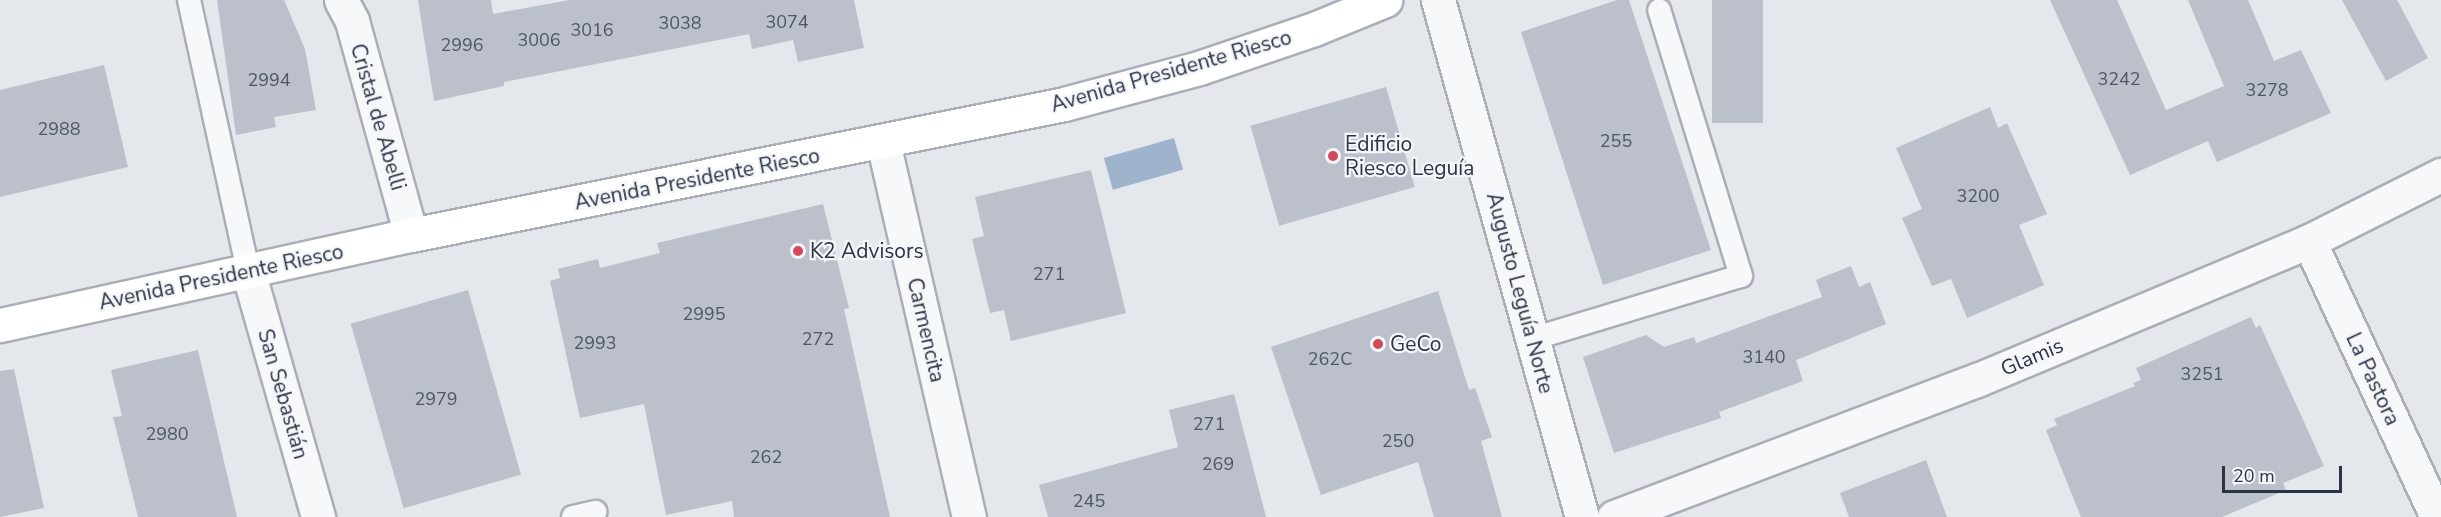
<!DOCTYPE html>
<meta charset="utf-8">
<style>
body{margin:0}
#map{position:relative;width:2441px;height:517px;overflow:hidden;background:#e4e7ec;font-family:"Nunito Sans",sans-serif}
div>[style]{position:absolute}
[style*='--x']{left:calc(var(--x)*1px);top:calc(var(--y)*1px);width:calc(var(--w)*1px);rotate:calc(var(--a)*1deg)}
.water>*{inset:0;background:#9fb4cc;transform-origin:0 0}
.building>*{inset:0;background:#bbc0ca;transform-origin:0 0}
.roads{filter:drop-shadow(2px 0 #a9aeb7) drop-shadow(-2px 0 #a9aeb7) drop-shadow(0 2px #a9aeb7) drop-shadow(0 -2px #a9aeb7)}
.service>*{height:22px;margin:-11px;padding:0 11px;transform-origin:11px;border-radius:11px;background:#f7f8fa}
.minor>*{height:33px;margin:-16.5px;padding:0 16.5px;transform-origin:16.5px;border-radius:16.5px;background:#f7f8fa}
.tertiary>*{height:33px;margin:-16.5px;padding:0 16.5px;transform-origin:16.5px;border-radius:16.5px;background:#f7f8fa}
.secondary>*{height:33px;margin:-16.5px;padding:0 16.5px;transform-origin:16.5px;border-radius:16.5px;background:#fff}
.dots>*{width:16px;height:16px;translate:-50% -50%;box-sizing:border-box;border:3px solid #f4f6f9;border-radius:50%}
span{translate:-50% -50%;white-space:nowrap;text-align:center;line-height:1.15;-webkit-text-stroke:4.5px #f4f6f9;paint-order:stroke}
.number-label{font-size:18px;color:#4f5766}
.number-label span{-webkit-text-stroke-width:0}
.street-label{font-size:21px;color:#2b3445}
.poi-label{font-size:21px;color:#2b3445}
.left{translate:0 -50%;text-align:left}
.scale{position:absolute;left:2222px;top:466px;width:120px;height:27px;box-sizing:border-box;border:3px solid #2b3445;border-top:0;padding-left:8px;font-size:18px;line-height:21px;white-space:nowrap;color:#2b3445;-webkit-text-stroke:4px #f4f6f9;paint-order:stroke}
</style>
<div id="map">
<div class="water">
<i style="left:1174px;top:138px;width:33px;height:73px;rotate:74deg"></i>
</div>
<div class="building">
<i style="clip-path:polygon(217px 0,284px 0,305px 49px,316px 110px,274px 117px,276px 127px,236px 135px)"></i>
<i style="clip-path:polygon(418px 0,491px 0,493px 14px,569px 0,854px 0,864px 48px,798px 62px,793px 40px,752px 49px,749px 34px,504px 82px,504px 86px,434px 101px)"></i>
<i style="clip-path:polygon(1617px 0,1629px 0,1711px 250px,1603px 285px,1521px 32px)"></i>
<i style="left:1712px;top:0;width:51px;height:123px"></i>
<i style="clip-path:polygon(2050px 0,2117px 0,2166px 110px,2224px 86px,2188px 0,2248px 0,2274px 61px,2301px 50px,2331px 113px,2217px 162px,2208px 141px,2130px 175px)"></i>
<i style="clip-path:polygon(2342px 0,2397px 0,2428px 58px,2386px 81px)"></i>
<i style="clip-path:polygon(104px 65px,128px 167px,0 197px,0 90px)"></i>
<i style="left:1386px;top:87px;width:104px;height:141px;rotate:74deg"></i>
<i style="clip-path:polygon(1990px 107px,1998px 128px,2007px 123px,2047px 214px,2019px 225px,2044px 285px,1967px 318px,1951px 279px,1932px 286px,1902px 218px,1922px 209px,1896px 148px)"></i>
<i style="clip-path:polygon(1091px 170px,1126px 313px,1011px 341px,1004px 310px,990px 313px,972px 239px,984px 236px,975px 197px)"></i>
<i style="clip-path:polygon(823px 204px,849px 308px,844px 309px,890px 517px,734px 517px,732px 501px,666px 515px,644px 404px,580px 418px,550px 281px,560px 278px,558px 269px,598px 259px,600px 268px,660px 253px,657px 243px)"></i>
<i style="clip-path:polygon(1851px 266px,1859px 287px,1870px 282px,1886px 324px,1796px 360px,1803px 381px,1719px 412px,1721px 418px,1614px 453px,1583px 357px,1646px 335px,1664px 347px,1694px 337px,1696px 343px,1822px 297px,1816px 280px)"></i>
<i style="left:468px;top:290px;width:192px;height:122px;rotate:74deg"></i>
<i style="clip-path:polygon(1438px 291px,1469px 390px,1475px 388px,1492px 437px,1481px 441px,1502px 517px,1434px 517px,1418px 462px,1321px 495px,1271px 347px)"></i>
<i style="clip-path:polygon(2251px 317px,2256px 328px,2260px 325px,2324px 466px,2283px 483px,2286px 490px,2222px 517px,2081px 517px,2046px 430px,2057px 425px,2054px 419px,2135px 386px,2133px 383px,2141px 380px,2136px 368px)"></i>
<i style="clip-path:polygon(198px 350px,237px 517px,138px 517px,113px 417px,122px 416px,111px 370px)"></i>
<i style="clip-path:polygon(14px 369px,44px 508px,0 517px,0 371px)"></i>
<i style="clip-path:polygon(1234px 394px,1266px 517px,1048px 517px,1039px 485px,1178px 447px,1169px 410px)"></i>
<i style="clip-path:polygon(1926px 460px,1947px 517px,1849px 517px,1840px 493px)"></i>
</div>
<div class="roads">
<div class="service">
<i style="--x:189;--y:0;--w:277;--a:77.7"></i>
<i style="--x:1532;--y:339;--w:218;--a:-16.8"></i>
<i style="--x:1741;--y:276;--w:278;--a:-107.1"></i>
<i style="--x:573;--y:517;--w:23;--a:-13"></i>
</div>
<div class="minor">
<i style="--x:341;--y:0;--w:24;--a:62"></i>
<i style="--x:352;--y:21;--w:222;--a:74.6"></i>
<i style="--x:883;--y:142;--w:385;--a:77.1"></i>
<i style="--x:2309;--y:241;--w:304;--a:65.1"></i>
<i style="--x:248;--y:271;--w:256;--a:74.1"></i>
<i style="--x:1614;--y:517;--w:388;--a:-20.7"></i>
<i style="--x:1977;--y:380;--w:360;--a:-22.7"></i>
<i style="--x:2309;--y:241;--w:148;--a:-26.6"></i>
</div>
<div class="tertiary">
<i style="--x:1438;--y:0;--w:537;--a:74.44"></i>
</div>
<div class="secondary">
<i style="--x:0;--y:325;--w:421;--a:-12.4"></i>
<i style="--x:411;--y:235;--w:666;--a:-11.34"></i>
<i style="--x:1064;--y:104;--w:140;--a:-14.9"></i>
<i style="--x:1199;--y:68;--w:121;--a:-18.7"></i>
<i style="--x:1314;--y:29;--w:77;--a:-22.2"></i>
</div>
</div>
<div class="dots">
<i style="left:1333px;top:156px;background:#d1495b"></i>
<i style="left:798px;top:251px;background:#d1495b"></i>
<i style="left:1378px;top:344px;background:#d1495b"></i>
</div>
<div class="number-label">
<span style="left:787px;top:22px">3074</span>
<span style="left:680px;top:23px">3038</span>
<span style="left:592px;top:30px">3016</span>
<span style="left:539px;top:40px">3006</span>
<span style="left:462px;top:45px">2996</span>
<span style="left:2119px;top:79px">3242</span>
<span style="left:269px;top:80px">2994</span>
<span style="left:2267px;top:90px">3278</span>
<span style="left:59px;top:129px">2988</span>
<span style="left:1616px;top:141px">255</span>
<span style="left:1978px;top:196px">3200</span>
<span style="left:1049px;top:274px">271</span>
<span style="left:704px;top:314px">2995</span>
<span style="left:818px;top:339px">272</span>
<span style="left:595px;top:343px">2993</span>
<span style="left:1764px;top:357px">3140</span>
<span style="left:1330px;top:359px">262C</span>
<span style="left:2202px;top:374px">3251</span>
<span style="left:436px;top:399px">2979</span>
<span style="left:1209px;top:424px">271</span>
<span style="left:167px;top:434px">2980</span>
<span style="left:1398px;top:441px">250</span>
<span style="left:766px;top:457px">262</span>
<span style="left:1218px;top:464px">269</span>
<span style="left:1089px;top:501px">245</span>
</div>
<div class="street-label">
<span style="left:1171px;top:71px;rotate:-16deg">Avenida Presidente Riesco</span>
<span style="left:378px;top:117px;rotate:74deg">Cristal de Abelli</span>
<span style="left:697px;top:179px;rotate:-11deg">Avenida Presidente Riesco</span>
<span style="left:221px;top:277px;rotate:-12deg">Avenida Presidente Riesco</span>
<span style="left:1520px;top:293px;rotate:75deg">Augusto Leguía Norte</span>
<span style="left:926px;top:330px;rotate:77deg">Carmencita</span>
<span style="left:2032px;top:357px;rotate:-23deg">Glamis</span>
<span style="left:2373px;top:379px;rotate:65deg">La Pastora</span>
<span style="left:283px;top:394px;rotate:74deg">San Sebastián</span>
</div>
<div class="poi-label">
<span class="left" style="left:1345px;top:156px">Edificio<br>Riesco Leguía</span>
<span class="left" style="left:810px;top:251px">K2 Advisors</span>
<span class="left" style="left:1390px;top:344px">GeCo</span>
</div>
<div class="scale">20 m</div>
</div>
